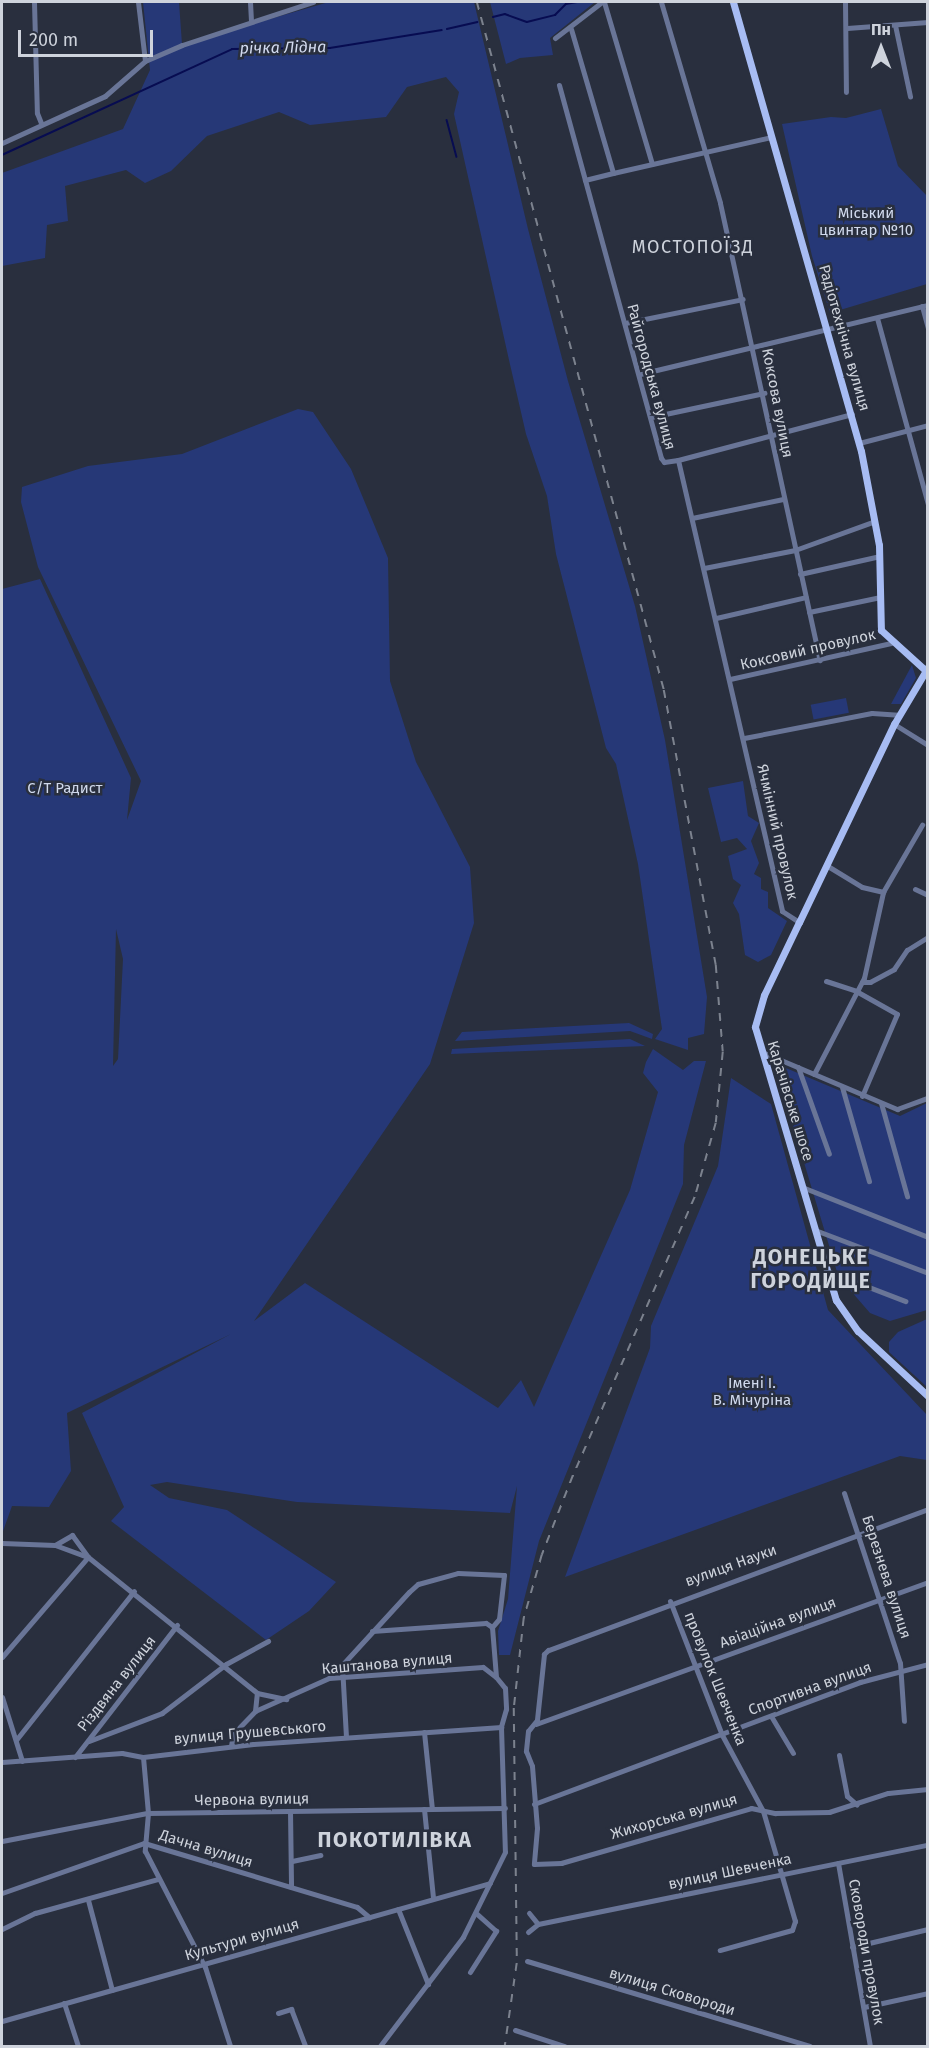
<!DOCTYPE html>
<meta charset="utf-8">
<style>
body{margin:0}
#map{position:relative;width:929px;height:2048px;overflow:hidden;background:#292f3e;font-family:"Fira Sans",sans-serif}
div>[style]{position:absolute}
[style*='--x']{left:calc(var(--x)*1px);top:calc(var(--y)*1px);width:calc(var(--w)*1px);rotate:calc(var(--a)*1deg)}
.green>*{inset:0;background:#263877;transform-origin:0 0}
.stream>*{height:1.5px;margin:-0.75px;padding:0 0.75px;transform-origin:0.75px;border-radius:0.75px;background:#070c51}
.minor>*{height:5px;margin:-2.5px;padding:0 2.5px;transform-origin:2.5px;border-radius:2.5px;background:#697597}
.major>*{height:7px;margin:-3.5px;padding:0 3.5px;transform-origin:3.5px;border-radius:3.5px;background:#a7bcf3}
.rail>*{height:1.5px;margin-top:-0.75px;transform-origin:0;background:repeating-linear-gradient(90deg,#7c828e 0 8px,transparent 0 16px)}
span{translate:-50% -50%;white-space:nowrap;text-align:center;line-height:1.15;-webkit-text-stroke:5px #292f3e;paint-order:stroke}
.park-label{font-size:15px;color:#d0d9ed}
.street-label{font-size:15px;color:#ced3dc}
.water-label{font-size:16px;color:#d3dbf0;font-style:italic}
.quarter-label{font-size:18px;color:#ced3dc;letter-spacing:1.5px}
.district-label{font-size:21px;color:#ced3dc;font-weight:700;letter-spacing:1.5px}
.frame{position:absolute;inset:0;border:3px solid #ced3dc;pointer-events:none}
.north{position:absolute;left:851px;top:18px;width:60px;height:60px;-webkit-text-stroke:4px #292f3e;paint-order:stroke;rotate:0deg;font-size:16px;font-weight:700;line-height:24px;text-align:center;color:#ced3dc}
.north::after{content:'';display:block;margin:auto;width:21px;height:27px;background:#ced3dc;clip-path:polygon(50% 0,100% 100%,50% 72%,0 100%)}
.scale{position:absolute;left:18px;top:30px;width:135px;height:27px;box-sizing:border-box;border:3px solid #ced3dc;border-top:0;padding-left:8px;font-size:18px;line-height:21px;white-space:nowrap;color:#ced3dc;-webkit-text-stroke:4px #292f3e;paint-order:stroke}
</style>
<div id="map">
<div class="green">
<i style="clip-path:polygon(143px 2px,179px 2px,182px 44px,329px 2px,474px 2px,528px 229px,568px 381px,635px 606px,665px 740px,707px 997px,704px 1034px,688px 1038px,688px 1050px,655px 1039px,662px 1029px,638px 864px,616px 764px,606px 748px,556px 554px,547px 496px,526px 434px,509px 360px,454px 114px,459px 92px,446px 77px,407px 87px,386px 117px,310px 125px,279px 112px,207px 136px,171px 171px,145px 183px,126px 170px,65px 186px,68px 221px,47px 225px,45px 258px,2px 266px,2px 173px,123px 129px,150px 70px)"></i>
<i style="clip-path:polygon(490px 2px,595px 2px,550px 38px,553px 55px,520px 58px,506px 64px)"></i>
<i style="clip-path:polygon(881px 109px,898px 166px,927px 196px,927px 284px,830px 313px,812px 256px,782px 124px,831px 117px,846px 118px)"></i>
<i style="clip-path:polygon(evenodd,298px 409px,313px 412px,351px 469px,388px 558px,390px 681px,416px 762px,470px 867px,474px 923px,430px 1064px,254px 1321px,305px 1283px,498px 1408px,521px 1380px,534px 1407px,630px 1190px,658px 1092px,643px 1073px,646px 1062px,653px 1049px,683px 1070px,694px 1061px,706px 1061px,684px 1145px,683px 1184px,539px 1541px,510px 1655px,499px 1655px,498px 1631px,508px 1599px,517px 1486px,510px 1513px,297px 1502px,167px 1482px,150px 1485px,169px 1498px,227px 1510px,336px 1582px,309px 1611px,266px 1640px,111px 1521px,124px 1507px,82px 1413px,231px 1334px,67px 1413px,71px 1471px,49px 1507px,12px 1506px,2px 1534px,2px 589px,40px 579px,131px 778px,127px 820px,141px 781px,38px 567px,21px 502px,22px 487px,88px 466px,182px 454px,298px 409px,116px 929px,123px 959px,118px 1059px,113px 1066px,116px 929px)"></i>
<i style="clip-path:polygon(912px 665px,916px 678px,901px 704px,891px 704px)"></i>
<i style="left:846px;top:698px;width:15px;height:36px;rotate:79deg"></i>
<i style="clip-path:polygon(743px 781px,748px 816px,759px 823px,751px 841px,759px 863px,754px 874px,761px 878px,761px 889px,768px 892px,768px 908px,787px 921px,771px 955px,758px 962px,745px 955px,739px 914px,733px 903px,741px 885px,733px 879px,728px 856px,747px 849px,737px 838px,721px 842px,708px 788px)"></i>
<i style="clip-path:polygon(629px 1023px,653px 1034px,652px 1039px,630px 1031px,455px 1041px,462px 1032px)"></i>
<i style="clip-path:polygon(630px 1039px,645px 1046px,451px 1054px,452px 1049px)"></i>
<i style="clip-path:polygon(774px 1063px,900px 1116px,927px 1103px,927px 1310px,890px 1321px,870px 1313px,844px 1283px,837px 1272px)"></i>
<i style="clip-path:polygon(731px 1078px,771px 1104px,828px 1310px,927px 1415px,927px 1460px,900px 1456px,565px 1577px,650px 1348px,651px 1326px,718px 1166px)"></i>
<i style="clip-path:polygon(927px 1319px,927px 1387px,889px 1352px,889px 1342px,898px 1332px)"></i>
</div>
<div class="stream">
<i style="--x:493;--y:17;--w:12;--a:-14"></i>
<i style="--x:505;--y:14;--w:23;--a:20"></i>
<i style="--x:527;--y:22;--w:29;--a:-14"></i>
<i style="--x:555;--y:15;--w:16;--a:-45"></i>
<i style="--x:566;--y:4;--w:11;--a:-10"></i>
<i style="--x:447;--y:29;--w:31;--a:-13"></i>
<i style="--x:447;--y:120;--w:38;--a:75"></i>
<i style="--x:2;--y:155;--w:253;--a:-24.7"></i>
<i style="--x:232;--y:49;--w:98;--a:-0.6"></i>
<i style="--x:330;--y:48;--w:113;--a:-9.1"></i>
</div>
<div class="minor">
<i style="--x:34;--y:2;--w:111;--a:88.5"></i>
<i style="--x:37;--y:113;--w:11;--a:68"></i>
<i style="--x:138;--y:2;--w:59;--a:83.2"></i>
<i style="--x:250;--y:2;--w:20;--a:87"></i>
<i style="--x:604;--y:2;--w:169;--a:73.5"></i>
<i style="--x:661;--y:2;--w:209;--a:73.6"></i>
<i style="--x:720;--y:203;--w:468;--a:77.7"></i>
<i style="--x:845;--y:2;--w:90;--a:89.4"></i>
<i style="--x:895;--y:25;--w:73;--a:78.1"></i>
<i style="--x:847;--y:28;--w:81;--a:-4.2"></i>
<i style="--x:571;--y:29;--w:150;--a:73.7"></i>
<i style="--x:613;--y:173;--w:29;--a:166"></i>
<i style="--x:585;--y:180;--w:288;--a:74.7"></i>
<i style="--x:661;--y:458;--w:5;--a:53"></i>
<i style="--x:664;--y:462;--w:14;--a:-8"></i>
<i style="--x:678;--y:460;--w:463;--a:77"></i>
<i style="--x:782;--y:911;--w:20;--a:33"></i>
<i style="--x:555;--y:38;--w:59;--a:-37.5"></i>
<i style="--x:559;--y:85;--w:98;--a:74.7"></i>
<i style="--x:2;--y:143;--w:113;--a:-24.5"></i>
<i style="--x:105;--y:96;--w:53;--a:-41.2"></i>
<i style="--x:145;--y:61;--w:40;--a:-23.4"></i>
<i style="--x:182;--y:45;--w:138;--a:-18.2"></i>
<i style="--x:613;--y:173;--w:163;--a:-12.8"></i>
<i style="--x:922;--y:306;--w:24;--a:75"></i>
<i style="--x:877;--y:318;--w:193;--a:74.7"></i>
<i style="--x:625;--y:323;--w:120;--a:-11.5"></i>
<i style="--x:640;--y:374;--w:296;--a:-13.5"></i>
<i style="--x:651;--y:417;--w:116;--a:-12"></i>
<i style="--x:859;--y:443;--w:71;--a:-14.6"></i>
<i style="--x:678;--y:460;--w:180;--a:-14.8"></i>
<i style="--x:692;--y:518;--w:93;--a:-11.8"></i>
<i style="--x:704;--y:568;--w:93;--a:-11.2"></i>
<i style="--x:795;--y:550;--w:85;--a:-19.9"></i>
<i style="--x:800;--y:574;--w:82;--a:-12.7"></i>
<i style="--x:809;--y:612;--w:73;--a:-11.9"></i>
<i style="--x:716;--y:618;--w:92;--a:-13.1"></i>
<i style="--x:730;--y:679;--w:165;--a:-12.6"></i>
<i style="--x:894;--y:724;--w:40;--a:32"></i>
<i style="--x:744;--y:738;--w:130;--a:-11.1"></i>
<i style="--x:872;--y:713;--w:26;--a:4"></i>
<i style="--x:826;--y:865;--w:42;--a:31.4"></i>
<i style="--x:862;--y:887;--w:22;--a:13"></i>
<i style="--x:915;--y:889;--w:14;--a:25"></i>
<i style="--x:826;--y:981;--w:32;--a:18"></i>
<i style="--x:856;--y:991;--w:47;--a:29.3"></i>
<i style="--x:897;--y:1014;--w:89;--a:113.1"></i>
<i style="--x:862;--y:982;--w:8;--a:0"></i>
<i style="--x:870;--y:982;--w:27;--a:-28"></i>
<i style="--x:894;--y:969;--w:23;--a:-56"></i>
<i style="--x:907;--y:950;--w:25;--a:-32"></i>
<i style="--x:762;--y:1052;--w:147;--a:22.9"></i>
<i style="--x:897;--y:1109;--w:33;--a:-20"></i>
<i style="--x:798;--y:1067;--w:92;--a:70.4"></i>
<i style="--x:814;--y:1074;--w:108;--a:-62.5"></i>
<i style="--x:864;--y:978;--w:88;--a:-77.5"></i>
<i style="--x:883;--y:892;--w:78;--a:-59.8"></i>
<i style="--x:842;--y:1087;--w:98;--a:74"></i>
<i style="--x:881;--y:1103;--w:97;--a:74.4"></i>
<i style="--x:802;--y:1187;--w:136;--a:21.6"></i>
<i style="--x:815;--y:1230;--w:121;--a:20.8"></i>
<i style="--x:827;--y:1271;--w:84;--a:21"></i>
<i style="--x:844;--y:1493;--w:179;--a:71.8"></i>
<i style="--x:900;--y:1663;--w:58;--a:86.1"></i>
<i style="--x:928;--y:1509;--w:405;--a:159.6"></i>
<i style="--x:548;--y:1650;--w:6;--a:135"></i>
<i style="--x:544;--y:1654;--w:66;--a:96.1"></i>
<i style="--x:537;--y:1720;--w:14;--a:129"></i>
<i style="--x:528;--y:1731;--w:20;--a:96"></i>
<i style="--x:526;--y:1751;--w:16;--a:68"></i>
<i style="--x:532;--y:1766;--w:62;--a:85.4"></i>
<i style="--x:537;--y:1828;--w:36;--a:95"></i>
<i style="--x:534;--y:1864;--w:27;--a:-2"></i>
<i style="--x:561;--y:1863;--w:198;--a:-16.1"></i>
<i style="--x:751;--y:1808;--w:25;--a:12"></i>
<i style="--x:775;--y:1813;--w:54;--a:-1.1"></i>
<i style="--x:829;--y:1812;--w:62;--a:-17.9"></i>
<i style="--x:888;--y:1793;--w:40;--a:-5.7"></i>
<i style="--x:2;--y:1543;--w:53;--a:2.2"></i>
<i style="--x:55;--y:1545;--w:20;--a:-30"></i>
<i style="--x:72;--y:1535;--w:27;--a:54"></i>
<i style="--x:88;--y:1557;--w:217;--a:38.8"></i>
<i style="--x:257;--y:1693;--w:30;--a:12"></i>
<i style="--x:55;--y:1545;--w:33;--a:20"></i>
<i style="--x:670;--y:1601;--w:144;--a:68.8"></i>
<i style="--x:722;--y:1735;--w:86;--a:61.7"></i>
<i style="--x:763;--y:1811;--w:115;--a:73.8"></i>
<i style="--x:795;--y:1921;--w:9;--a:108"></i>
<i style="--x:792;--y:1930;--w:75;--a:164.5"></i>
<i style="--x:372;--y:1631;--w:114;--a:-4"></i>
<i style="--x:486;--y:1623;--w:7;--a:34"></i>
<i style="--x:2;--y:1657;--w:132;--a:-49.3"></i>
<i style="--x:2;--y:1697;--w:67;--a:72.6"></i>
<i style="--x:255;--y:1711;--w:18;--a:-84"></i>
<i style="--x:771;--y:1716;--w:43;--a:59.3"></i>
<i style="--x:536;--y:1724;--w:417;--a:-19.9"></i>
<i style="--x:424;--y:1732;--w:77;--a:84.1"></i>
<i style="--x:346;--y:1737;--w:72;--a:-93.2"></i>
<i style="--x:342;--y:1665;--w:99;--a:-47.5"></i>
<i style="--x:409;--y:1592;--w:12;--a:-42"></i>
<i style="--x:418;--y:1584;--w:41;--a:-15.4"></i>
<i style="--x:458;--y:1573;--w:46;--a:2.5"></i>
<i style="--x:504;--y:1575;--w:44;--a:96.5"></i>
<i style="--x:499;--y:1619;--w:11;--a:131"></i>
<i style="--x:492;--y:1627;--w:50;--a:85.4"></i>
<i style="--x:496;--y:1677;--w:14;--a:51"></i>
<i style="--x:505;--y:1688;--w:21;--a:87"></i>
<i style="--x:506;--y:1709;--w:19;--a:106"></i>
<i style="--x:501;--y:1727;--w:125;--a:88.2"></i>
<i style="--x:505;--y:1852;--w:95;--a:116.3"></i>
<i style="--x:463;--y:1937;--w:137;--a:127.3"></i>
<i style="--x:16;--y:1740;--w:190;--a:-51.6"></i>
<i style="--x:89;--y:1741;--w:78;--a:-21"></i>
<i style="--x:162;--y:1713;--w:81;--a:-37.4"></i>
<i style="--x:226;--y:1664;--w:48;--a:-28.7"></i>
<i style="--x:231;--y:1746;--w:12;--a:-81"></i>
<i style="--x:233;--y:1734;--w:32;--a:-46"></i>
<i style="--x:255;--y:1711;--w:81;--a:-24"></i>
<i style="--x:329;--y:1678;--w:154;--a:-4.1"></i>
<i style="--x:483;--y:1667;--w:16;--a:38"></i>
<i style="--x:839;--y:1755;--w:42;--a:79"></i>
<i style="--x:847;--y:1796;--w:13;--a:42"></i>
<i style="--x:75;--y:1757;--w:167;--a:-52.3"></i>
<i style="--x:143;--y:1757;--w:56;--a:84.9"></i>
<i style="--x:148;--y:1813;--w:38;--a:95"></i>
<i style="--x:145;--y:1851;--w:131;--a:62.7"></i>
<i style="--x:205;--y:1967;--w:83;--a:72.4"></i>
<i style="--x:2;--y:1762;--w:120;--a:-4.3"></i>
<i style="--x:122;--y:1753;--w:21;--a:11"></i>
<i style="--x:143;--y:1757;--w:111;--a:-6.7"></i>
<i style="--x:253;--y:1744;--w:249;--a:-3.9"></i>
<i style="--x:534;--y:1804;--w:348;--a:-20.5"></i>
<i style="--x:860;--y:1682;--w:70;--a:-14.8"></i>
<i style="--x:424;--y:1809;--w:89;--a:84.2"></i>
<i style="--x:290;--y:1811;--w:76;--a:89.2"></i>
<i style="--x:2;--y:1841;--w:149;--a:-10.9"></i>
<i style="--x:148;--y:1813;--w:357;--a:-0.8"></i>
<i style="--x:292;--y:1861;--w:29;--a:-12"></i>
<i style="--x:838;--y:1863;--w:186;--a:80.1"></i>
<i style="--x:2;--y:1893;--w:151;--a:-19.4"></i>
<i style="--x:144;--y:1843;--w:222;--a:16.7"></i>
<i style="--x:357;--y:1907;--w:16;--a:40"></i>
<i style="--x:88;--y:1900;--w:93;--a:75.1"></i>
<i style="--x:398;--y:1909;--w:81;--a:68.2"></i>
<i style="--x:529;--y:1913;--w:14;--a:51"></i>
<i style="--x:538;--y:1924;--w:398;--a:-11.5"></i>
<i style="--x:2;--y:1929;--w:37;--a:-26"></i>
<i style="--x:35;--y:1913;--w:128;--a:-15.5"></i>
<i style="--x:528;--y:1932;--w:13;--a:-39"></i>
<i style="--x:852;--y:1947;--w:78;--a:-13.3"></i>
<i style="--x:527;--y:1961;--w:295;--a:16.7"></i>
<i style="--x:470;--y:1972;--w:49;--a:-57.6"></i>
<i style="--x:496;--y:1931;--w:25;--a:-138"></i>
<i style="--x:64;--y:2003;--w:45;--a:72"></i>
<i style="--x:864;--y:2007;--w:66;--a:-12.3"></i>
<i style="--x:278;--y:2013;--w:14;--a:-17"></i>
<i style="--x:291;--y:2009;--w:40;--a:69"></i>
<i style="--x:2;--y:2021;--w:507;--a:-15.79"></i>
<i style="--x:515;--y:2030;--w:52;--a:18.1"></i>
</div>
<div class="major">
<i style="--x:733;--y:2;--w:467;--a:74.1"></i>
<i style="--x:861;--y:451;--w:96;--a:79.2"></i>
<i style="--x:879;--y:545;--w:85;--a:88.7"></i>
<i style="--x:881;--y:630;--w:59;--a:42.3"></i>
<i style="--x:928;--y:667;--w:66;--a:120.8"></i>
<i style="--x:894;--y:724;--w:220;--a:115.6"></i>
<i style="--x:799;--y:922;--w:81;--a:115.6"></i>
<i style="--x:764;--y:995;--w:33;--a:106"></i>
<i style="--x:755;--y:1027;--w:285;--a:73.5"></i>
<i style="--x:836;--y:1300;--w:38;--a:55"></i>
<i style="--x:858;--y:1331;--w:96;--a:42.9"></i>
</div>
<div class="rail">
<i style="--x:477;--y:2;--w:713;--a:74.79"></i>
<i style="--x:664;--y:690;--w:280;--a:79.3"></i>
<i style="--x:716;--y:965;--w:87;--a:85.4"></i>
<i style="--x:723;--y:1052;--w:71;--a:95.6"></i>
<i style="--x:716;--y:1123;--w:77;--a:105.8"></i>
<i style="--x:695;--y:1197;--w:305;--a:113.6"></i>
<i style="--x:573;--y:1476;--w:85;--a:111.4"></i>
<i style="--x:542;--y:1555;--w:66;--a:105.9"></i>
<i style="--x:524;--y:1618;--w:91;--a:96.3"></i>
<i style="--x:514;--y:1708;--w:255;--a:89.3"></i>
<i style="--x:517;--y:1963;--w:84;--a:98.2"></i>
</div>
<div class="park-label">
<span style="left:866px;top:222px">Міський<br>цвинтар №10</span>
<span style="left:65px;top:789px">С/Т Радист</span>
<span style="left:752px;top:1392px">Імені І.<br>В. Мічуріна</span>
</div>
<div class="street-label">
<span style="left:844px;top:338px;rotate:74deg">Радіотехнічна вулиця</span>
<span style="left:651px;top:377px;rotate:75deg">Райгородська вулиця</span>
<span style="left:777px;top:403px;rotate:79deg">Коксова вулиця</span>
<span style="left:808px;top:650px;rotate:-13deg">Коксовий провулок</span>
<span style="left:777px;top:832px;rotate:77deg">Ячмінний провулок</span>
<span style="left:790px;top:1101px;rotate:73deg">Карачівське шосе</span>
<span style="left:731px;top:1566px;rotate:-20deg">вулиця Науки</span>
<span style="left:886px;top:1577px;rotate:72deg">Березнева вулиця</span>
<span style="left:778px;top:1623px;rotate:-20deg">Авіаційна вулиця</span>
<span style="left:387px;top:1664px;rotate:-5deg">Каштанова вулиця</span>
<span style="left:715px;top:1679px;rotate:68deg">провулок Шевченка</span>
<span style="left:117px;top:1684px;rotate:-52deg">Різдвяна вулиця</span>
<span style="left:810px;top:1689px;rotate:-20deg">Спортивна вулиця</span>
<span style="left:250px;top:1733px;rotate:-5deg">вулиця Грушевського</span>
<span style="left:252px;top:1800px;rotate:-1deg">Червона вулиця</span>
<span style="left:674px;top:1817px;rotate:-16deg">Жихорська вулиця</span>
<span style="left:206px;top:1849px;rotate:17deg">Дачна вулиця</span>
<span style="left:730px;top:1872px;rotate:-12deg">вулиця Шевченка</span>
<span style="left:242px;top:1940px;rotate:-16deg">Культури вулиця</span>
<span style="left:866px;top:1952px;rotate:80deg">Сковороди провулок</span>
<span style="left:672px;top:1992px;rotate:17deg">вулиця Сковороди</span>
</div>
<div class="water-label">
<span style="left:283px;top:48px;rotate:-1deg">річка Лідна</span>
</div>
<div class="quarter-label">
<span style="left:693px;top:247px">МОСТОПОЇЗД</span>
</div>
<div class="district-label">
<span style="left:811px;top:1269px">ДОНЕЦЬКЕ<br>ГОРОДИЩЕ</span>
<span style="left:395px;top:1840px">ПОКОТИЛІВКА</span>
</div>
<div class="frame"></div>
<div class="north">Пн</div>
<div class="scale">200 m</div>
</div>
